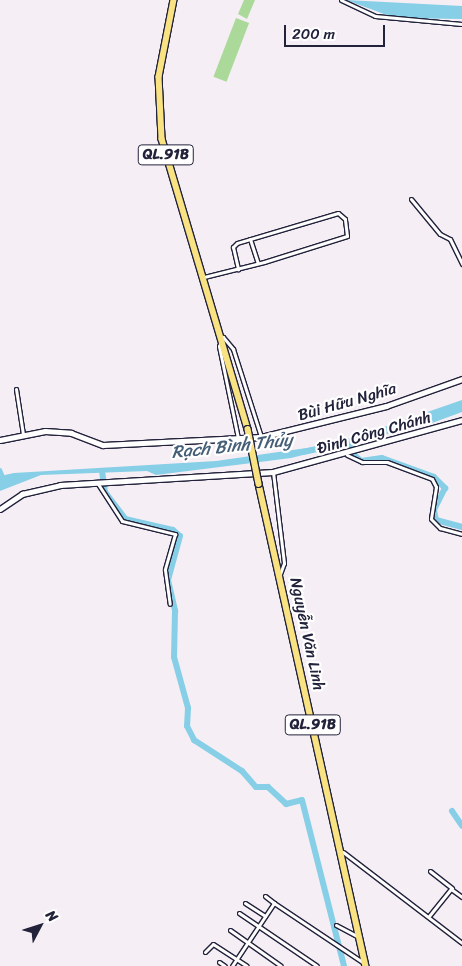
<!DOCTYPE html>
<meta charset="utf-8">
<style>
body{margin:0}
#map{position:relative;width:462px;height:966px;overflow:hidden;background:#f6eef5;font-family:Sriracha,sans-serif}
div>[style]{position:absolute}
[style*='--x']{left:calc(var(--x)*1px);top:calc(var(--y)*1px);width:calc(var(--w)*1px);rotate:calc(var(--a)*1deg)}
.green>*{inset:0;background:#aad999;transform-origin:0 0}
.water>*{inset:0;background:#86cfe6}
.canal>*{height:4px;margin:-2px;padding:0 2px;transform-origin:2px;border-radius:2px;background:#86cfe6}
.river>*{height:6px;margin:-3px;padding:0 3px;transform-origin:3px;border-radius:3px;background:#86cfe6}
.roads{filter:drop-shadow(1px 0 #22223b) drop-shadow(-1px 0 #22223b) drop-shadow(0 1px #22223b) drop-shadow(0 -1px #22223b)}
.minor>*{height:3px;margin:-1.5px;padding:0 1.5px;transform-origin:1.5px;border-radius:1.5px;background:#fff}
.tertiary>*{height:4.5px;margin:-2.25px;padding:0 2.25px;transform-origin:2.25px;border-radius:2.25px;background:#fff}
.secondary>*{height:5px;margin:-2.5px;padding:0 2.5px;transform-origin:2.5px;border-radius:2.5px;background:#fff}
.trunk>*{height:5.5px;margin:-2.75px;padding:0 2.75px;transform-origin:2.75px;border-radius:2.75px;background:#f8e281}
.bridges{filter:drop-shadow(1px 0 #22223b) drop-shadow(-1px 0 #22223b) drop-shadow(0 1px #22223b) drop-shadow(0 -1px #22223b)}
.trunk-bridge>*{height:5.5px;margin:-2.75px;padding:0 2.75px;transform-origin:2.75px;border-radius:2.75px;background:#f8e281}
span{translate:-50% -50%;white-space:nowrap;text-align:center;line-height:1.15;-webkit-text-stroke:4.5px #fff;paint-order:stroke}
.shield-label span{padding:1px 4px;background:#fff;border:1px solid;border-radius:4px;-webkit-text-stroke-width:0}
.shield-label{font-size:15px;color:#22223b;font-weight:700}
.street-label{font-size:16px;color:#22223b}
.water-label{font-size:18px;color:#455f77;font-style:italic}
.north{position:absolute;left:15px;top:901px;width:50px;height:50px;-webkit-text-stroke:4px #fff;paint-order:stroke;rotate:50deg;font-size:14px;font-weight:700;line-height:20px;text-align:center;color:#22223b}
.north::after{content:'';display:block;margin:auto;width:18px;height:22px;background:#22223b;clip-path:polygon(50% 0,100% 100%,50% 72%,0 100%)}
.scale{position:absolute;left:284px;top:25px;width:101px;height:22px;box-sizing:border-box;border:2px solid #22223b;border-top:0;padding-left:6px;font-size:15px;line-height:18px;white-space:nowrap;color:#22223b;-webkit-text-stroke:4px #fff;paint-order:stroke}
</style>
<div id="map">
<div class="green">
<i style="clip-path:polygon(244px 0,255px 0,247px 19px,238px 14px)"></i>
<i style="left:236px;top:18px;width:14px;height:63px;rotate:21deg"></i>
</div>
<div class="water">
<i style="clip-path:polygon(346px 0,462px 6px,462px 19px,395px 18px)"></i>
<i style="clip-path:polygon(462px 400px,462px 412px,432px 423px,291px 458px,156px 475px,147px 471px,41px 475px,0 491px,0 476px,14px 473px,216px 461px,335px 444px)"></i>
</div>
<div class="canal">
<i style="--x:0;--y:470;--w:8;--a:67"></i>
</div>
<div class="river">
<i style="--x:349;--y:441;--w:12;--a:76"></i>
<i style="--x:352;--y:453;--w:12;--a:42"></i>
<i style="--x:361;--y:461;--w:21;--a:-8"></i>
<i style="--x:382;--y:458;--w:55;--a:20.1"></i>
<i style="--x:434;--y:477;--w:16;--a:45"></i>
<i style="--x:445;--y:488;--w:25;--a:117"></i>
<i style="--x:434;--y:510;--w:10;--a:79"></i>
<i style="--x:436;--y:520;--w:27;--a:15"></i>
<i style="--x:303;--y:452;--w:43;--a:-12.1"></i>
<i style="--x:102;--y:471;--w:21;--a:82"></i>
<i style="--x:105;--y:492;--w:34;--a:53"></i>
<i style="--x:125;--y:519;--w:49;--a:12.9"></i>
<i style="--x:173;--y:530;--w:9;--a:41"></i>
<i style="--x:180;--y:536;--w:46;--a:105.3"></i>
<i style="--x:168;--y:580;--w:32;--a:77"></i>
<i style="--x:175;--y:611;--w:46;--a:91.2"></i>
<i style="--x:174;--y:657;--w:53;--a:74.6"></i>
<i style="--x:188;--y:708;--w:18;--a:93"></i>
<i style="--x:187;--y:726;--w:16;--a:63"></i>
<i style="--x:194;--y:740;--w:57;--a:32.9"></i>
<i style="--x:242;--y:771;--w:21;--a:49"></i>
<i style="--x:256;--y:787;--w:12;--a:0"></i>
<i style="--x:268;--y:787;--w:25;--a:43"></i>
<i style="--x:286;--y:804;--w:16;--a:-14"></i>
<i style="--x:302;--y:800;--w:171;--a:75.8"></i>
<i style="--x:452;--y:811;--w:18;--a:56"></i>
</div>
<div class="roads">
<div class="minor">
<i style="--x:341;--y:0;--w:38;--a:25"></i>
<i style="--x:375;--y:16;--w:87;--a:5.3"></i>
<i style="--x:411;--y:199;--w:45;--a:50.4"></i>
<i style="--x:440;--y:234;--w:11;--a:27"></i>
<i style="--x:450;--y:239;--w:28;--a:64"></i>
<i style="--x:250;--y:239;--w:25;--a:72"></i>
<i style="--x:204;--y:277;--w:62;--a:-14"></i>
<i style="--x:264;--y:262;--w:87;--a:-17.4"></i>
<i style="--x:347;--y:236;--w:17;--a:-97"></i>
<i style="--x:345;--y:219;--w:9;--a:-139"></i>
<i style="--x:338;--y:213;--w:105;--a:163.5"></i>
<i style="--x:237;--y:243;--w:6;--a:135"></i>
<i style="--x:233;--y:247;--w:23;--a:77"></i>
<i style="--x:16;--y:389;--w:46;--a:81.2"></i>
<i style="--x:238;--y:438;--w:94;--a:-101.7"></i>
<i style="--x:219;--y:346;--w:10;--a:-66"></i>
<i style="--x:223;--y:337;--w:16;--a:50"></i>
<i style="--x:233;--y:349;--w:92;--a:72.3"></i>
<i style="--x:347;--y:455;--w:17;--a:25"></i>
<i style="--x:362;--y:462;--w:25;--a:0"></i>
<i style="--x:387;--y:462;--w:48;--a:20.7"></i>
<i style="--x:432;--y:479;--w:9;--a:63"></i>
<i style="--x:436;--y:487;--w:32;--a:99"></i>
<i style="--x:431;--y:519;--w:13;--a:45"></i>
<i style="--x:440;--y:528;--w:23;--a:15"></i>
<i style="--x:273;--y:472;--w:92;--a:83.1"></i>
<i style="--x:284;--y:563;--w:12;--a:110"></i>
<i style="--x:98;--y:484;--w:44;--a:57"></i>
<i style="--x:122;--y:521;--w:55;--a:13.8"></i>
<i style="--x:175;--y:534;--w:37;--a:106"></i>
<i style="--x:165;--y:570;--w:34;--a:82"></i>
<i style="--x:343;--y:852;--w:150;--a:37.4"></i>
<i style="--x:430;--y:871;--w:28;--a:38"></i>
<i style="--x:265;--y:896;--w:11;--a:38"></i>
<i style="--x:245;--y:903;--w:24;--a:33"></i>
<i style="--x:239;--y:913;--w:94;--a:34.2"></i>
<i style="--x:429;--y:916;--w:35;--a:-51"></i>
<i style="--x:451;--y:889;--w:14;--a:36"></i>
<i style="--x:336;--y:925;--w:27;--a:28"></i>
<i style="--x:230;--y:930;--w:62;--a:35.2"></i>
<i style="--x:205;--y:952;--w:11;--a:-45"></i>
<i style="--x:213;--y:944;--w:40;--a:32.9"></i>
<i style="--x:219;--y:962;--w:7;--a:34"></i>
<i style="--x:232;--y:966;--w:76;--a:-56.3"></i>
<i style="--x:274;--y:903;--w:108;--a:33.7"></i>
</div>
<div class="tertiary">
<i style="--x:0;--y:509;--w:27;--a:-34"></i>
<i style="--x:22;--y:494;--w:39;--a:-13"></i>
<i style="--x:60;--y:485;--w:213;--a:-3.5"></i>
<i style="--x:273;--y:472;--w:196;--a:-15.4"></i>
</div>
<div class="secondary">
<i style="--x:0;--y:440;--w:46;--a:-11.3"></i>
<i style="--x:45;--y:431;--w:26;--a:4"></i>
<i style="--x:71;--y:433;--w:34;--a:21"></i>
<i style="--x:103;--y:445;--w:158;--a:-2.9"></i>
<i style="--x:261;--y:437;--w:129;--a:-13.9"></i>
<i style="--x:386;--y:406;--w:81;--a:-19.6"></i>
</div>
<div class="trunk">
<i style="--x:174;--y:0;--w:78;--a:101"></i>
<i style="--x:159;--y:77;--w:62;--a:87.2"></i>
<i style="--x:162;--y:139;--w:302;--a:73.5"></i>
<i style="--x:259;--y:484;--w:494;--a:77.5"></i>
</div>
</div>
<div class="bridges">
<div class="trunk-bridge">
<i style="--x:248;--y:429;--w:56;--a:78.7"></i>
</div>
</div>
<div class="shield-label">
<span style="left:166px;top:155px">QL.91B</span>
<span style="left:313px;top:725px">QL.91B</span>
</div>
<div class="street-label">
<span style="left:347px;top:402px;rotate:-16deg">Bùi Hữu Nghĩa</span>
<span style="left:374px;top:433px;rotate:-16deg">Đinh Công Chánh</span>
<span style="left:307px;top:634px;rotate:78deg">Nguyễn Văn Linh</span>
</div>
<div class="water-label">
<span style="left:232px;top:446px;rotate:-6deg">Rạch Bình Thủy</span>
</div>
<div class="north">N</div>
<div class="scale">200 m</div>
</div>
